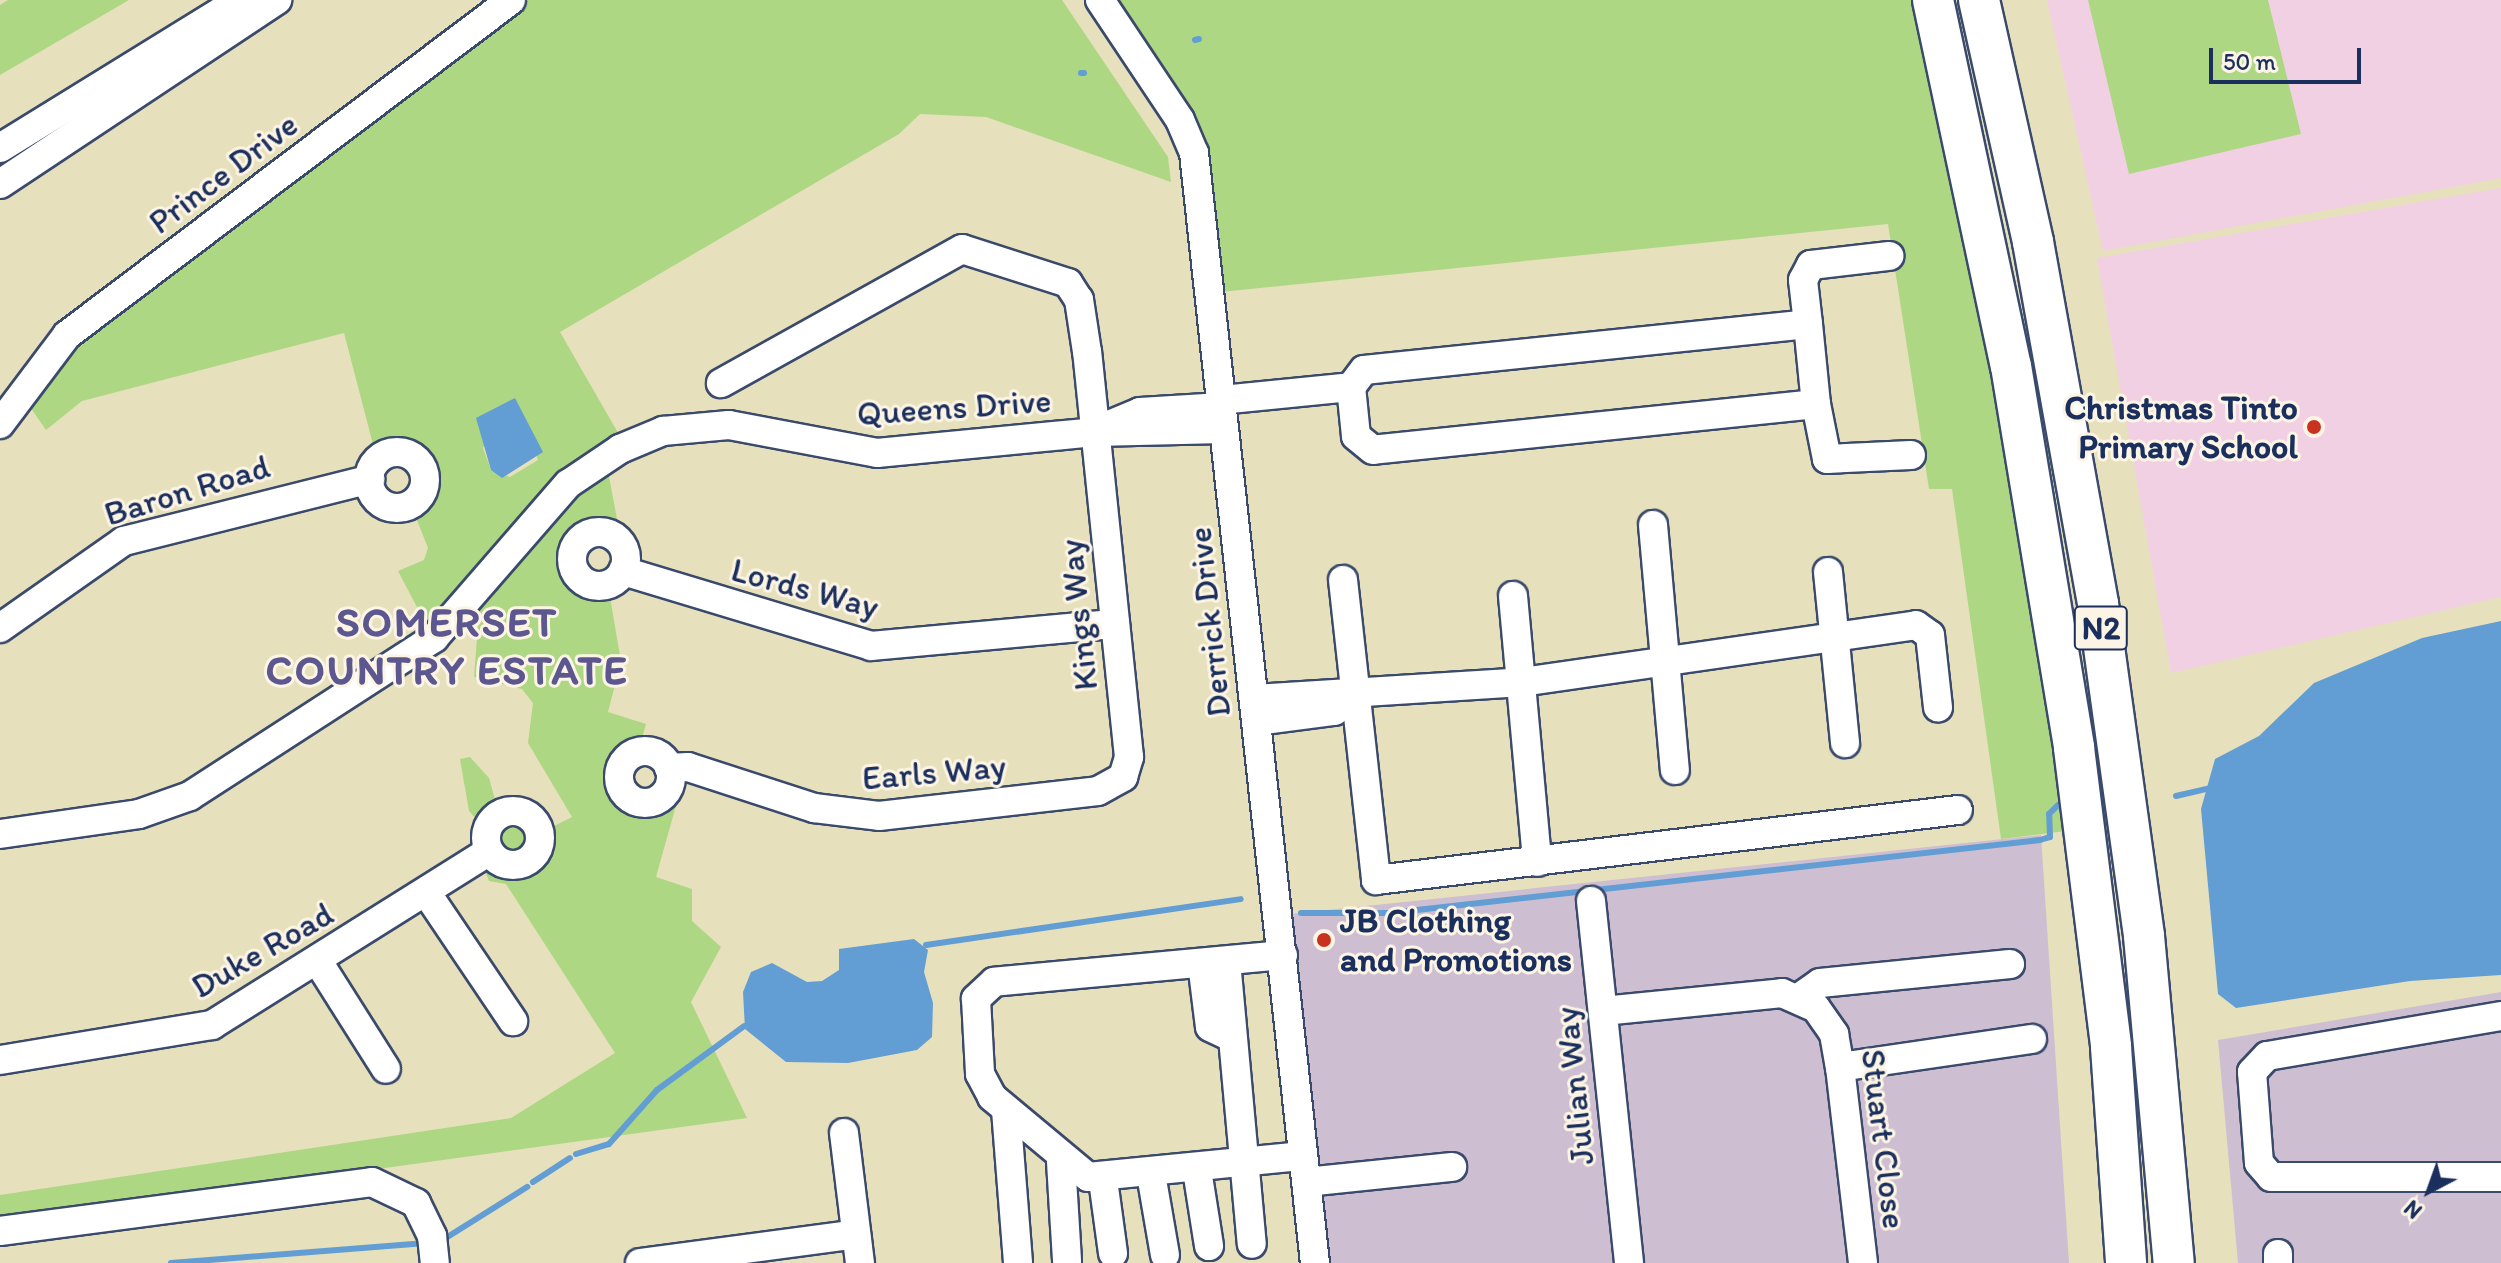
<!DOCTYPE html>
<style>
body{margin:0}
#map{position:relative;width:2501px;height:1263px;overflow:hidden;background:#e7e0bc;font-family:Itim,sans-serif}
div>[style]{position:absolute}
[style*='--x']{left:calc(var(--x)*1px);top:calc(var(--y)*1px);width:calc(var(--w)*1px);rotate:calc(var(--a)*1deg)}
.built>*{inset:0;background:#f1d0e3}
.industrial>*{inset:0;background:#cebed1}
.green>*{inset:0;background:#add783}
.water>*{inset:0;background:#629ed3}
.stream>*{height:6px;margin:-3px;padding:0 3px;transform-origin:3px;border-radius:3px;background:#629ed3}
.roads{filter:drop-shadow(2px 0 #3a4a6c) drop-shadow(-2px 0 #3a4a6c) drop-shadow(0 2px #3a4a6c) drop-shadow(0 -2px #3a4a6c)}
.minor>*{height:28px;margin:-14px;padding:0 14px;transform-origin:14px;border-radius:14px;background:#fff}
.minor>.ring{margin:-14px;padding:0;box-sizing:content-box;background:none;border:28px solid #fff;border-radius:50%}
.highway>*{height:40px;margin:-20px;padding:0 20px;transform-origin:20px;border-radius:20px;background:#fff}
.dots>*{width:22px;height:22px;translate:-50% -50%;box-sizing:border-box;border:4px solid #fcf5e5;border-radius:50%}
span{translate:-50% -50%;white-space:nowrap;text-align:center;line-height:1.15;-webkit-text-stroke:6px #fcf5e5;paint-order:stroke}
.shield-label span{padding:2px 6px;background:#fcf5e5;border:2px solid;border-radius:6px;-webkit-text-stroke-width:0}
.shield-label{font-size:32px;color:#1b2f5e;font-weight:700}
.street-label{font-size:34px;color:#1b2f5e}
.poi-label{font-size:34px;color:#1b2f5e;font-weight:700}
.right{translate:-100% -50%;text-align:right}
.left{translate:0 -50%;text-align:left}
.district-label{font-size:42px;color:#5c588f;font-weight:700;letter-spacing:2px}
.north{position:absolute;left:2389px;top:1151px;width:80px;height:80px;-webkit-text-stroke:6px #fcf5e5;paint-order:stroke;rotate:221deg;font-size:22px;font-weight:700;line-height:32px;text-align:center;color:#1b2f5e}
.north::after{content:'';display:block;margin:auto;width:28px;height:36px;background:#1b2f5e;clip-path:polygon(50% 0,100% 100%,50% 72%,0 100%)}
.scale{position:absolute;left:2209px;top:48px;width:152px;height:36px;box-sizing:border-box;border:4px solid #1b2f5e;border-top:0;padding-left:10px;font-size:24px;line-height:28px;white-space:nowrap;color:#1b2f5e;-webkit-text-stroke:6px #fcf5e5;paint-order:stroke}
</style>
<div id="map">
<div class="built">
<i style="clip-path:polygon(2047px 0,2501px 0,2501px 178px,2103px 251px)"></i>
<i style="clip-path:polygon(2501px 188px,2501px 597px,2171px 673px,2097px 258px)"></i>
</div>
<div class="industrial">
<i style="clip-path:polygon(2041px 835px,2069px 1263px,1316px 1263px,1280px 915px)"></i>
<i style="clip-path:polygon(2501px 992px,2501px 1263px,2238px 1263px,2218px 1040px)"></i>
</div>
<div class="green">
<i style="clip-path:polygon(8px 0,129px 0,0 75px,0 5px)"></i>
<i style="clip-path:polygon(evenodd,528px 0,1062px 0,1168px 157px,1171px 182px,986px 117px,920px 114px,899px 134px,560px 332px,621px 438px,429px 630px,398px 571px,424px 560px,428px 548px,413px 510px,426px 498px,431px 472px,406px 448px,375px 452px,344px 333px,82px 401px,46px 430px,28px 404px,67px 347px,528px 0,515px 398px,538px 460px,510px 477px,491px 470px,483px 448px,515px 398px)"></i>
<i style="clip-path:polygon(1116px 0,1911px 0,1994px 381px,2066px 831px,2001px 839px,1952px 489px,1929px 489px,1888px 224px,1221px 292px,1206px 156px)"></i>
<i style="clip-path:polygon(2088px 0,2268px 0,2301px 134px,2129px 174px)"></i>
<i style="clip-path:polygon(607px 466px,620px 535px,602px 527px,583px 531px,567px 555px,582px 588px,609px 591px,621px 662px,608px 712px,646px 724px,640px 745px,616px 760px,612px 788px,632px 809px,677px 802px,656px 877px,692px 889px,692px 921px,721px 947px,691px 1002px,747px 1118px,0 1221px,0 1195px,511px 1118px,615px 1053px,506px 884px,489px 881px,474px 843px,478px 821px,469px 811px,460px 759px,470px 757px,489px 778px,497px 807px,528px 808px,546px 830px,572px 817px,528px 743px,533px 703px,522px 689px,474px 677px,478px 625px,465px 619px,534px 532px)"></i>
</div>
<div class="water">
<i style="clip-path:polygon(515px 398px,543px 452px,502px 478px,491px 470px,476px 418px)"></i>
<i style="clip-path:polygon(2501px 621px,2501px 975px,2410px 981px,2236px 1008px,2218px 994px,2201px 809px,2215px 759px,2259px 736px,2314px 683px,2422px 638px)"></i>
<i style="clip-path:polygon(914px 939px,928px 950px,924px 972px,933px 1003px,932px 1037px,917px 1050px,848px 1063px,786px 1062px,745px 1029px,743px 992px,751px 972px,772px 963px,807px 982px,822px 981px,839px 970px,839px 949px)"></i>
</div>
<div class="stream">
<i style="--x:1195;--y:40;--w:4;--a:-14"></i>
<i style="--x:1081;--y:73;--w:3;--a:0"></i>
<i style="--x:2176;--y:796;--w:36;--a:-13"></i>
<i style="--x:1301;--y:913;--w:89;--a:0"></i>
<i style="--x:1390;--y:913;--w:654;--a:-6.41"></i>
<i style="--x:2040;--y:840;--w:10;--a:-17"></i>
<i style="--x:2050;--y:837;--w:23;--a:-92"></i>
<i style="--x:2049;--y:814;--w:13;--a:-45"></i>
<i style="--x:926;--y:945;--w:318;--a:-8.3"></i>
<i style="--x:576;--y:1154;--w:34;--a:-17"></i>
<i style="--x:609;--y:1144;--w:72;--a:-48.4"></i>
<i style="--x:657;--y:1090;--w:108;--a:-36.3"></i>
<i style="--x:533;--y:1182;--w:44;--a:-33"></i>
<i style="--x:441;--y:1241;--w:102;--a:-32.1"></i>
<i style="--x:171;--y:1263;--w:256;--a:-4.5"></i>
</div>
<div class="roads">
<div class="minor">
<i style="--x:1100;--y:0;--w:144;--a:56.3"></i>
<i style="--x:1180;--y:120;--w:36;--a:67"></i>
<i style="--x:1194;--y:153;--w:1117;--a:83.78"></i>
<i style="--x:0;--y:148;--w:282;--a:-31.7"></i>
<i style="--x:0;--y:184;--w:333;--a:-33.6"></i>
<i style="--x:1808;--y:324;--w:80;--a:84.3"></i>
<i style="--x:1816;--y:404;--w:445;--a:174.1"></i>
<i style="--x:1373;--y:450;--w:22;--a:-141"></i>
<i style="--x:1356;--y:436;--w:49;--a:-95.8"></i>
<i style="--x:1351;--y:387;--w:21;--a:-53"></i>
<i style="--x:1364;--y:370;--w:446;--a:-5.9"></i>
<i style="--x:1808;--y:324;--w:44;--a:-96.5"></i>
<i style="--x:1803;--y:280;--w:17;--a:-62"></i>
<i style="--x:1811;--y:265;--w:79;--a:-6.6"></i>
<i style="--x:1221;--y:400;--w:131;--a:-5.7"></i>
<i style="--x:1816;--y:404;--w:56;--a:78.7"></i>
<i style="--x:1827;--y:459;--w:84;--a:-2.7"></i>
<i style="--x:0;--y:424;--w:111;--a:-53"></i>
<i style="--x:67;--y:335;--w:556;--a:-37.03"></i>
<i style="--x:1102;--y:428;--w:41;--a:-22.8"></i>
<i style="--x:1140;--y:412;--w:82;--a:-3.5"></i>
<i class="ring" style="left:369px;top:452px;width:28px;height:28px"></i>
<i style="--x:1653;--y:525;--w:246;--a:84.9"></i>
<i class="ring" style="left:572px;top:532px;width:26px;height:26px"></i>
<i style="--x:623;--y:571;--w:259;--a:16.8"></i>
<i style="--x:871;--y:646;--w:245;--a:-5.2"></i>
<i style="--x:1828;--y:572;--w:172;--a:84.3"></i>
<i style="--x:1343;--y:580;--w:302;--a:83.7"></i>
<i style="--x:1376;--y:880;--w:586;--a:-6.86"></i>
<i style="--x:1513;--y:596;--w:267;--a:84.8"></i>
<i style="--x:0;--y:628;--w:151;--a:-35.1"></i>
<i style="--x:124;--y:541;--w:254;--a:-14.1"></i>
<i style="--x:1254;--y:699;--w:269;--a:-3.6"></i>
<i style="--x:1522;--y:682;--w:398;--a:-8.2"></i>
<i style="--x:1916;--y:625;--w:17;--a:36"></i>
<i style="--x:1930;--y:635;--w:73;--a:83.7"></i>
<i style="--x:1256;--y:721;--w:79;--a:-7.3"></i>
<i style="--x:1334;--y:711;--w:27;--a:-34"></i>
<i class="ring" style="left:619px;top:751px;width:24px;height:24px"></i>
<i style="--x:669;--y:768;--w:19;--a:-3"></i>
<i style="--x:688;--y:767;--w:133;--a:18"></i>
<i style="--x:814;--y:808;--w:65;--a:7"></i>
<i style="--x:879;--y:816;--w:220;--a:-6.5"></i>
<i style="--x:1098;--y:791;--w:29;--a:-29"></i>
<i style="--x:1123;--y:777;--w:21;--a:-73"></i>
<i style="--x:1129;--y:757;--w:407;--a:-95.9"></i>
<i style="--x:1087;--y:352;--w:53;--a:-98.7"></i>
<i style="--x:1079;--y:300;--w:20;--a:-123"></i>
<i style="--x:1068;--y:283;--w:111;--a:-162.2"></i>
<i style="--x:962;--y:249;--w:276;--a:150.9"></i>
<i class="ring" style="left:486px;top:811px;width:26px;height:26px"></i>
<i style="--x:0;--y:834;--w:140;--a:-8.2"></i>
<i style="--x:139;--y:814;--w:54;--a:-19.4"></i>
<i style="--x:190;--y:796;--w:291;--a:-32.9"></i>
<i style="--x:434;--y:638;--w:204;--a:-49"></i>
<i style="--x:568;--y:484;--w:63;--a:-33.9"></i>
<i style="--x:620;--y:449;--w:47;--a:-22.7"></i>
<i style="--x:663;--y:431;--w:66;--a:-5.2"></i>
<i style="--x:729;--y:425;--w:151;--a:10.7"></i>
<i style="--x:877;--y:453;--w:218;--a:-5.5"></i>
<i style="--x:1094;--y:432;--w:130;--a:-1.3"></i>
<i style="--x:426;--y:892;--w:156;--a:56"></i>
<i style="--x:1591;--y:901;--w:364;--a:84"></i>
<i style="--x:1283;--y:955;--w:290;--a:174.7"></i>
<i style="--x:994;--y:982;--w:25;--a:137"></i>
<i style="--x:976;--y:999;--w:75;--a:86.9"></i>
<i style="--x:980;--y:1074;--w:26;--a:62"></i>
<i style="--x:992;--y:1097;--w:125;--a:39.8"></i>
<i style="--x:1088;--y:1177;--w:216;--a:-5.6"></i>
<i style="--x:1226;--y:961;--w:284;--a:84.8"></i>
<i style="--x:319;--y:963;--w:125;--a:57.7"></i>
<i style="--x:1202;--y:963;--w:64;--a:82.9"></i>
<i style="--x:1210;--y:1027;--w:23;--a:25"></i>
<i style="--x:1800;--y:997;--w:24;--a:-35"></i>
<i style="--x:1820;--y:983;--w:191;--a:-5.7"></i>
<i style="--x:1603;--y:1011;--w:180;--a:-5.7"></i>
<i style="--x:1782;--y:993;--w:37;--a:24"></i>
<i style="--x:1816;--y:1008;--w:32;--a:55"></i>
<i style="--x:1834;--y:1034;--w:34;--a:80"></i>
<i style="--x:1840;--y:1067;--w:197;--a:83.3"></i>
<i style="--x:2501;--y:1016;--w:237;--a:170.3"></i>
<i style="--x:2267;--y:1056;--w:22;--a:133"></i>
<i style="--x:2252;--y:1072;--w:91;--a:85.6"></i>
<i style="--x:2259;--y:1163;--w:18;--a:49"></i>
<i style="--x:2271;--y:1177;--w:230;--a:0"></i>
<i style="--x:0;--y:1060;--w:215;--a:-9.4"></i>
<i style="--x:212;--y:1025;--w:327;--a:-32.1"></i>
<i style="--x:1840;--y:1067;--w:194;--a:-8.3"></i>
<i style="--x:1006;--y:1110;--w:153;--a:85.5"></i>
<i style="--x:844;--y:1133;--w:131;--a:83"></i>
<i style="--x:1061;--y:1162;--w:99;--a:86.5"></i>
<i style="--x:1197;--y:1170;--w:77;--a:81"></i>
<i style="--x:1151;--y:1174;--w:82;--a:80.2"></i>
<i style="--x:1103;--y:1180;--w:74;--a:82.2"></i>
<i style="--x:1306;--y:1182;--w:147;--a:-5.9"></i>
<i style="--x:0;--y:1231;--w:375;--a:-7.5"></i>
<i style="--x:372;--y:1182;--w:49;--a:25.5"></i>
<i style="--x:416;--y:1203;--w:37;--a:64"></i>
<i style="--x:432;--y:1236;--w:27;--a:84"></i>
<i style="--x:2278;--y:1254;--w:9;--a:90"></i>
<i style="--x:640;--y:1263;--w:218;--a:-7.6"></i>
</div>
<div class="highway">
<i style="--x:1933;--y:0;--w:374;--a:78"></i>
<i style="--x:2011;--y:366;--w:387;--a:80.6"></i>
<i style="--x:2074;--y:748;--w:301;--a:82.9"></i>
<i style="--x:2111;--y:1047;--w:217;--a:86"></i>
<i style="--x:1979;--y:0;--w:248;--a:77.4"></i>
<i style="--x:2033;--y:242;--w:368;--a:79.8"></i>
<i style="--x:2098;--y:604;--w:335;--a:82.1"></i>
<i style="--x:2144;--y:936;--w:328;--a:84.8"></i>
</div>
</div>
<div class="dots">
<i style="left:2314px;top:427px;background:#c8321e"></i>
<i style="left:1324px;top:940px;background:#c8321e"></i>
</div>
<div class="shield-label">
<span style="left:2101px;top:628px">N2</span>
</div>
<div class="street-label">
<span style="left:223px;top:173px;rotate:-37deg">Prince Drive</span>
<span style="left:954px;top:407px;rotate:-4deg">Queens Drive</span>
<span style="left:187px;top:490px;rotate:-17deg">Baron Road</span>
<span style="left:805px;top:588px;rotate:15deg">Lords Way</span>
<span style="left:1078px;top:615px;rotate:-96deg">Kings Way</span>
<span style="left:1209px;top:622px;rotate:-96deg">Derrick Drive</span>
<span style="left:934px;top:772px;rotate:-5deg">Earls Way</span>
<span style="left:262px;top:950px;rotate:-30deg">Duke Road</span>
<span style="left:1574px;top:1086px;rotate:-96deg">Julian Way</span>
<span style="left:1884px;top:1139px;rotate:83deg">Stuart Close</span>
</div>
<div class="poi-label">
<span class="right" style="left:2298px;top:427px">Christmas Tinto<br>Primary School</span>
<span class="left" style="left:1340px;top:940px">JB Clothing<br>and Promotions</span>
</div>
<div class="district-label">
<span style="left:447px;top:646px">SOMERSET<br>COUNTRY ESTATE</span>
</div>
<div class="north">N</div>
<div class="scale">50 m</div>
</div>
